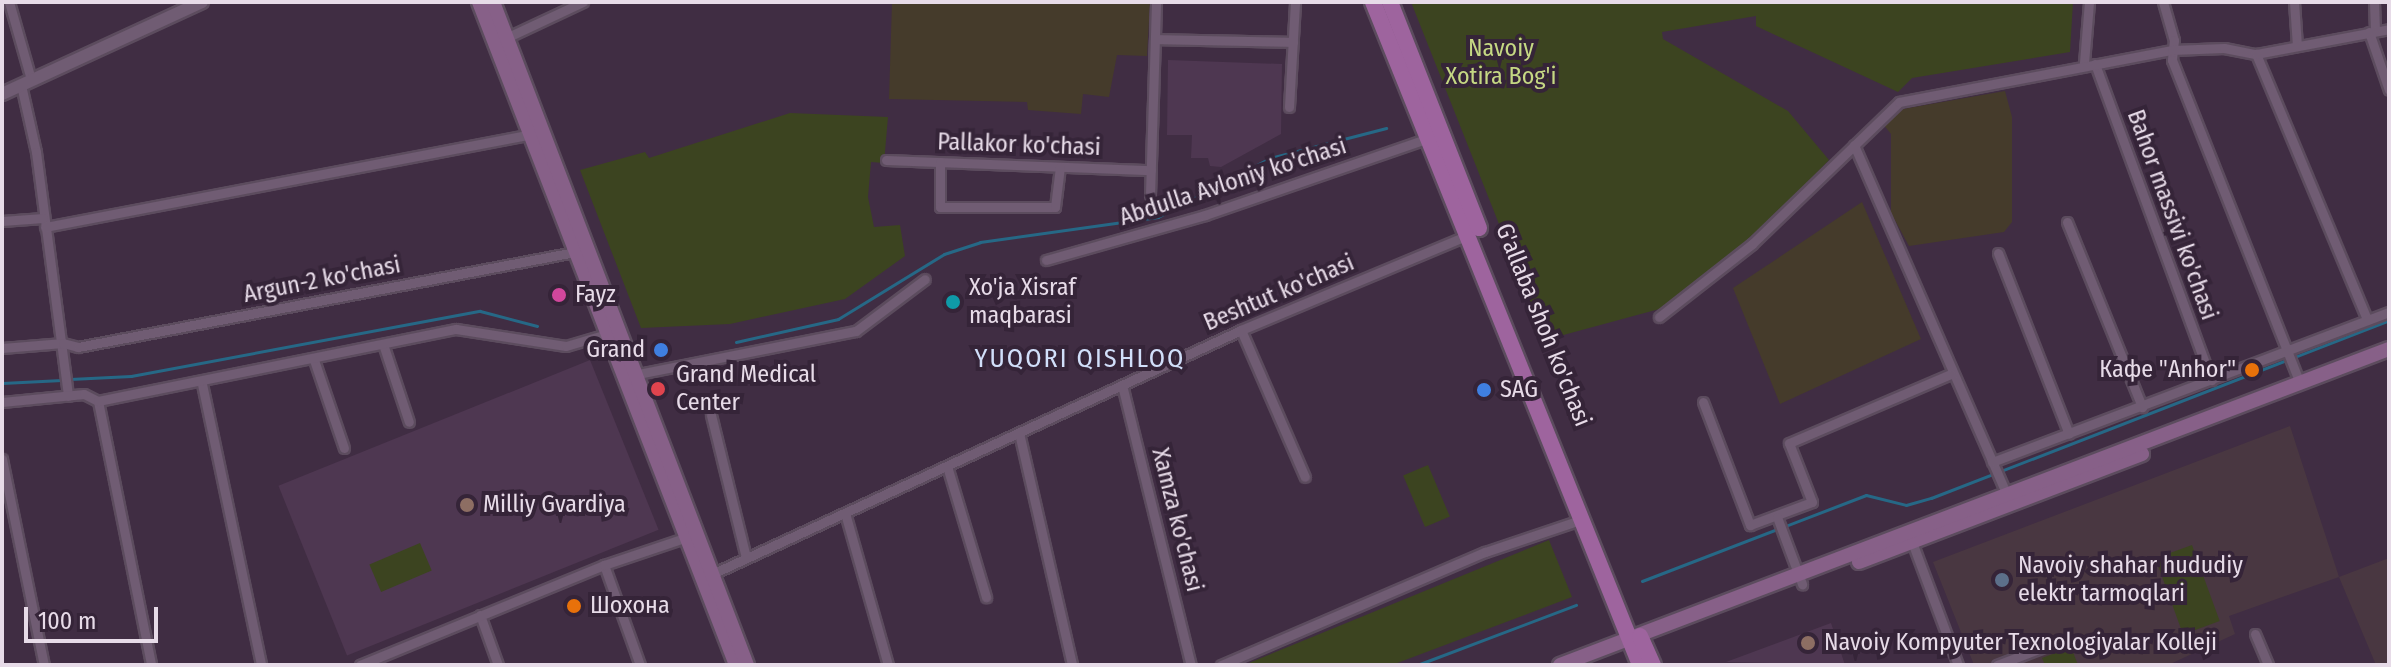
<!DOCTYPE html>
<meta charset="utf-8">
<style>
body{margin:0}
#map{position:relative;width:2391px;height:667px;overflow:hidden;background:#402d43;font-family:"Fira Sans Condensed",sans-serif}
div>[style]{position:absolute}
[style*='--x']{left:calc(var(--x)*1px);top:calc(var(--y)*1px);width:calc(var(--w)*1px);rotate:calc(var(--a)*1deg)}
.commercial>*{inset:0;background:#493741}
.industrial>*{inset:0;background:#453b2b}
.built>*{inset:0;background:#4e3751;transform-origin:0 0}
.green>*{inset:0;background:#3c4420;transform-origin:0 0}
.stream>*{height:3px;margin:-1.5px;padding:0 1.5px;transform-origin:1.5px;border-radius:1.5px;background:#266886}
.roads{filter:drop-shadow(2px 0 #5c4c5e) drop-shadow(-2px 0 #5c4c5e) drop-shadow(0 2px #5c4c5e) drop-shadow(0 -2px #5c4c5e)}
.minor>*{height:9px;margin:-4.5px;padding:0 4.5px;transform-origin:4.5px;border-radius:4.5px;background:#705c73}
.tertiary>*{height:12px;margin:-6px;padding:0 6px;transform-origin:6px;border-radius:6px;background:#705c73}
.secondary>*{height:14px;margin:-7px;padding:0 7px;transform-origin:7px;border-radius:7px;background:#876088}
.primary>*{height:16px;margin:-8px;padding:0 8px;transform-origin:8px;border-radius:8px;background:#9e649e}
.dots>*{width:22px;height:22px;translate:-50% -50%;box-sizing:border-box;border:4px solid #352438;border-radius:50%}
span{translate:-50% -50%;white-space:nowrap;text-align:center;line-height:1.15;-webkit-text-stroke:8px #352438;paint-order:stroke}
.park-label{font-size:24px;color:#c5d883}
.street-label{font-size:24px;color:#e7dbe8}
.poi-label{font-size:24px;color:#e7dbe8}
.left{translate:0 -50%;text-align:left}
.right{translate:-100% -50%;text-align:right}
.neighbourhood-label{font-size:26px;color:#d1dffa;letter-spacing:2px}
.frame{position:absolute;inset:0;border:4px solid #e7dbe8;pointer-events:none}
.scale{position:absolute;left:24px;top:607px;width:134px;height:36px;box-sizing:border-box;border:4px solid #e7dbe8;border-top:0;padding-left:10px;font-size:24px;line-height:28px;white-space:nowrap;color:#e7dbe8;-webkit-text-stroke:6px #352438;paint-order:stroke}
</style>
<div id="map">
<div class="commercial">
<i style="clip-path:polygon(2290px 426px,2339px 577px,2389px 558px,2389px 665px,2376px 665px,2339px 577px,2229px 616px,2235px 634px,2168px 665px,1974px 665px,1933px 562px)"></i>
</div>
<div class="industrial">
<i style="clip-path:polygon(892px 2px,1150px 2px,1147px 56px,1117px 55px,1109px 97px,1083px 94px,1081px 114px,1028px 110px,1027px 102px,889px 99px)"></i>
<i style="clip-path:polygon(2005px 91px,2012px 117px,2012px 222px,2004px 232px,1909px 246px,1891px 213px,1891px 134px,1883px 124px,1903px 109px)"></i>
<i style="clip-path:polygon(1862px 202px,1921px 339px,1780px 404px,1733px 288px)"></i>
</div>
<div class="built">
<i style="clip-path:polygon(1168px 60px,1282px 64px,1281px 134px,1221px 167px,1210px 166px,1208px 158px,1191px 158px,1192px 135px,1167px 135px)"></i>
<i style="left:590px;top:360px;width:183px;height:336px;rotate:68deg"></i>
<i style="clip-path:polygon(1831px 623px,1845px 665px,1726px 662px)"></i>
</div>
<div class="green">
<i style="clip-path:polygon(1411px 2px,2073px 2px,2070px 52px,1912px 78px,1898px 92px,1756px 26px,1756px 16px,1662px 32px,1663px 39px,1788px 111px,1829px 160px,1744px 248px,1663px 308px,1545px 340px)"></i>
<i style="clip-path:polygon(790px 113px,888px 117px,884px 163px,871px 162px,868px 197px,874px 227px,900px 225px,905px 256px,845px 299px,730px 324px,641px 328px,580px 170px,645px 152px,649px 158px)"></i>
<i style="left:1428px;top:465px;width:56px;height:27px;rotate:67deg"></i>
<i style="clip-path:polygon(1549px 540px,1572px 597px,1392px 665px,1244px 665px)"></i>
<i style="left:420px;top:543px;width:30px;height:55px;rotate:67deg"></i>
<i style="left:2192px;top:545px;width:81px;height:39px;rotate:70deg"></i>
<i style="clip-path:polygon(2071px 647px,2078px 665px,2045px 665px,2042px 658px)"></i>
</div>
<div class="stream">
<i style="--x:736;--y:342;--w:105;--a:-12.7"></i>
<i style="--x:838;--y:319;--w:124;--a:-31.5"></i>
<i style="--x:944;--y:254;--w:38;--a:-18"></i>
<i style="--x:980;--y:242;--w:180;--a:-8"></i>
<i style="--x:1158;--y:217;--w:127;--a:-27.8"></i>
<i style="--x:1270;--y:158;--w:120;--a:-14.5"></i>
<i style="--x:70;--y:379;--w:61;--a:-2.8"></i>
<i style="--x:131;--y:376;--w:355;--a:-10.6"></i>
<i style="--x:480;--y:311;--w:59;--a:14.7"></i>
<i style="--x:2;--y:383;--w:60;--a:-2.9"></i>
<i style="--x:1642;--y:581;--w:240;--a:-21"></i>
<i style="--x:1866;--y:495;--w:41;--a:14"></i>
<i style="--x:1906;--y:505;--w:26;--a:-16"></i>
<i style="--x:1931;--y:498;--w:491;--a:-21.2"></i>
<i style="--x:1417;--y:665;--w:170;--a:-20.7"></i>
</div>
<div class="roads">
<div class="minor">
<i style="--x:9;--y:2;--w:80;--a:74.1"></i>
<i style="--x:2163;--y:2;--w:40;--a:74"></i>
<i style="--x:2174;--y:40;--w:20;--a:96"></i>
<i style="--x:2172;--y:60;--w:348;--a:68.4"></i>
<i style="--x:2294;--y:2;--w:44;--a:86.1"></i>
<i style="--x:2374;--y:2;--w:29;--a:88"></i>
<i style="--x:2369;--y:32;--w:61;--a:71"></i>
<i style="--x:506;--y:38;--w:85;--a:-25.1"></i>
<i style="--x:1155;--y:39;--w:138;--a:1.2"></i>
<i style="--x:2256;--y:54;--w:288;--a:67.3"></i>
<i style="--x:2084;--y:63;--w:61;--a:-85.3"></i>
<i style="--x:2095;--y:64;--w:337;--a:69.8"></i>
<i style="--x:21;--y:85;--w:69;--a:77.4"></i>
<i style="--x:36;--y:152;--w:246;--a:82.5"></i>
<i style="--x:1289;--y:107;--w:105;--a:-86.7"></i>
<i style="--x:1854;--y:145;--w:385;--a:66.4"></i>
<i style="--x:886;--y:160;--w:265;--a:2.2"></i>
<i style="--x:940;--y:162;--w:45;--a:90"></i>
<i style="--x:940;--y:207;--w:115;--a:0"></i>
<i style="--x:1055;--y:207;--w:40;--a:-82.9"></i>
<i style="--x:1150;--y:195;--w:193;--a:-88.2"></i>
<i style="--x:2;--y:221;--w:41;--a:-4.2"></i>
<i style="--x:2067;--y:222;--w:200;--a:67.9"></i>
<i style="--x:45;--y:227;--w:497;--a:-10.8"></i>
<i style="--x:1998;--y:253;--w:194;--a:68.6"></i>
<i style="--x:1046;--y:260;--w:165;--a:-15.8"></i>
<i style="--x:1205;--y:215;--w:239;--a:-19"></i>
<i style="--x:1659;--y:317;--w:118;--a:-38.1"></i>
<i style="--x:1752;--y:244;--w:204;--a:-44"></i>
<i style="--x:1899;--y:102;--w:278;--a:-10.8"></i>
<i style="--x:2172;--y:50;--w:52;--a:-2.2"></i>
<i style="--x:2224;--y:48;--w:33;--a:11"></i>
<i style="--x:2256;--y:54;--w:135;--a:-10.6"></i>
<i style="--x:1241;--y:330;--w:160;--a:66.5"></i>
<i style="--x:383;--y:344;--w:82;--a:71.6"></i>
<i style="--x:2;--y:348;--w:61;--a:-4.7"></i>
<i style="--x:63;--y:343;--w:16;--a:15"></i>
<i style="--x:78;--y:347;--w:511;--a:-10.83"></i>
<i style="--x:314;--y:360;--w:93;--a:71.2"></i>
<i style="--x:633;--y:375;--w:227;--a:-11.2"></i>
<i style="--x:856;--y:331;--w:86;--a:-37"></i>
<i style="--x:202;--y:384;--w:287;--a:78.1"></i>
<i style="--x:1122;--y:385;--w:288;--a:76.2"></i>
<i style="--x:98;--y:401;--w:269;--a:78.6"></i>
<i style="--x:2;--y:402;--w:82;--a:-5.6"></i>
<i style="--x:84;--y:394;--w:16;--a:27"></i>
<i style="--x:98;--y:401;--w:365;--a:-11.4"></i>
<i style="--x:456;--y:329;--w:111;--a:8.8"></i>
<i style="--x:566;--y:346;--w:46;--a:-16.5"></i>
<i style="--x:1703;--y:402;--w:132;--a:69.1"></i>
<i style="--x:1750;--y:525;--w:66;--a:-20.4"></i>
<i style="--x:1812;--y:502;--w:63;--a:-111.3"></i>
<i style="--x:1789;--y:443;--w:176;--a:-23.1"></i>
<i style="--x:711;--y:415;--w:147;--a:76.2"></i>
<i style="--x:1019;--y:433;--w:238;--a:77.1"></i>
<i style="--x:2;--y:459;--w:210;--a:78.5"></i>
<i style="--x:1992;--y:462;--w:424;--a:-20.7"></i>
<i style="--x:947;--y:466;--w:137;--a:73.4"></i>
<i style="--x:845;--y:513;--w:158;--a:74.2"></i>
<i style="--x:1777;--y:517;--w:72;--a:69.5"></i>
<i style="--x:1912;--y:542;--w:131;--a:69.5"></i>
<i style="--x:604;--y:565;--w:106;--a:70.2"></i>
<i style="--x:712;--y:574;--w:583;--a:-24.76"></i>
<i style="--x:1241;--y:330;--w:246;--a:-22.7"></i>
<i style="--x:480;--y:615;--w:53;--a:70.2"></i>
<i style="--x:2255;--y:634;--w:34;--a:67"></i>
<i style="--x:360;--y:665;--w:264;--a:-22.3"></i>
<i style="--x:604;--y:565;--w:91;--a:-18.6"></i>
<i style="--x:1221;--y:665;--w:287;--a:-23.2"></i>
<i style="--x:1485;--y:552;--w:103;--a:-18.6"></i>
<i style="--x:1997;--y:665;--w:70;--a:-21"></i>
</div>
<div class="tertiary">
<i style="--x:2;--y:94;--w:220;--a:-24.7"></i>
</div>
<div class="secondary">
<i style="--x:479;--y:2;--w:711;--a:68.81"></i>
<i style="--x:493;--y:2;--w:710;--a:69.04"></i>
<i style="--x:1859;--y:562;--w:303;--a:-20.9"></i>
<i style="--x:1560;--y:665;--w:887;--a:-20.87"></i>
</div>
<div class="primary">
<i style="--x:1373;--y:2;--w:715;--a:68.06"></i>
<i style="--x:1390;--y:2;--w:243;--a:68.5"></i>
<i style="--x:1640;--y:636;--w:32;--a:66"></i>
</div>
</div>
<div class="dots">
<i style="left:559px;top:295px;background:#d1479c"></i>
<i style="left:953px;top:302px;background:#0f9aa8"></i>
<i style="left:661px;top:350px;background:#3f7fe0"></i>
<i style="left:2252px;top:370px;background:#e8710a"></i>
<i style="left:658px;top:389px;background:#e0444e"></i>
<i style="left:1484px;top:390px;background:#3f7fe0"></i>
<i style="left:467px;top:505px;background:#8d6e63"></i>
<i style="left:2002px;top:580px;background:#5c6f8a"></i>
<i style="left:574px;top:606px;background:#e8710a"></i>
<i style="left:1808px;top:643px;background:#8d6e63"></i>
</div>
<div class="park-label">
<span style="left:1501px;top:63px">Navoiy<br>Xotira Bog'i</span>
</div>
<div class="street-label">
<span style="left:1019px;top:145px;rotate:2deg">Pallakor ko'chasi</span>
<span style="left:1233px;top:182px;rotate:-18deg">Abdulla Avloniy ko'chasi</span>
<span style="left:2172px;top:215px;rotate:70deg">Bahor massivi ko'chasi</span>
<span style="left:322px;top:280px;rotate:-11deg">Argun-2 ko'chasi</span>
<span style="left:1279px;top:293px;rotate:-23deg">Beshtut ko'chasi</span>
<span style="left:1543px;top:325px;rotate:68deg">G'allaba shoh ko'chasi</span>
<span style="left:1177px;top:520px;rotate:76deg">Xamza ko'chasi</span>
</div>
<div class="poi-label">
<span class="left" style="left:969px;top:302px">Xo'ja Xisraf<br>maqbarasi</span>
<span class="left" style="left:575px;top:295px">Fayz</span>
<span class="right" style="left:645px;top:350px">Grand</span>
<span class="right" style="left:2236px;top:370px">Кафе "Anhor"</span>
<span class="left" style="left:676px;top:389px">Grand Medical<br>Center</span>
<span class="left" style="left:1500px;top:390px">SAG</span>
<span class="left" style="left:483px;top:505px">Milliy Gvardiya</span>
<span class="left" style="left:2018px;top:580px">Navoiy shahar hududiy<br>elektr tarmoqlari</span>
<span class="left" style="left:590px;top:606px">Шохона</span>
<span class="left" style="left:1824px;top:643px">Navoiy Kompyuter Texnologiyalar Kolleji</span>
</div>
<div class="neighbourhood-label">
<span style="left:1080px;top:359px">YUQORI QISHLOQ</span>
</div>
<div class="frame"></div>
<div class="scale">100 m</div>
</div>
